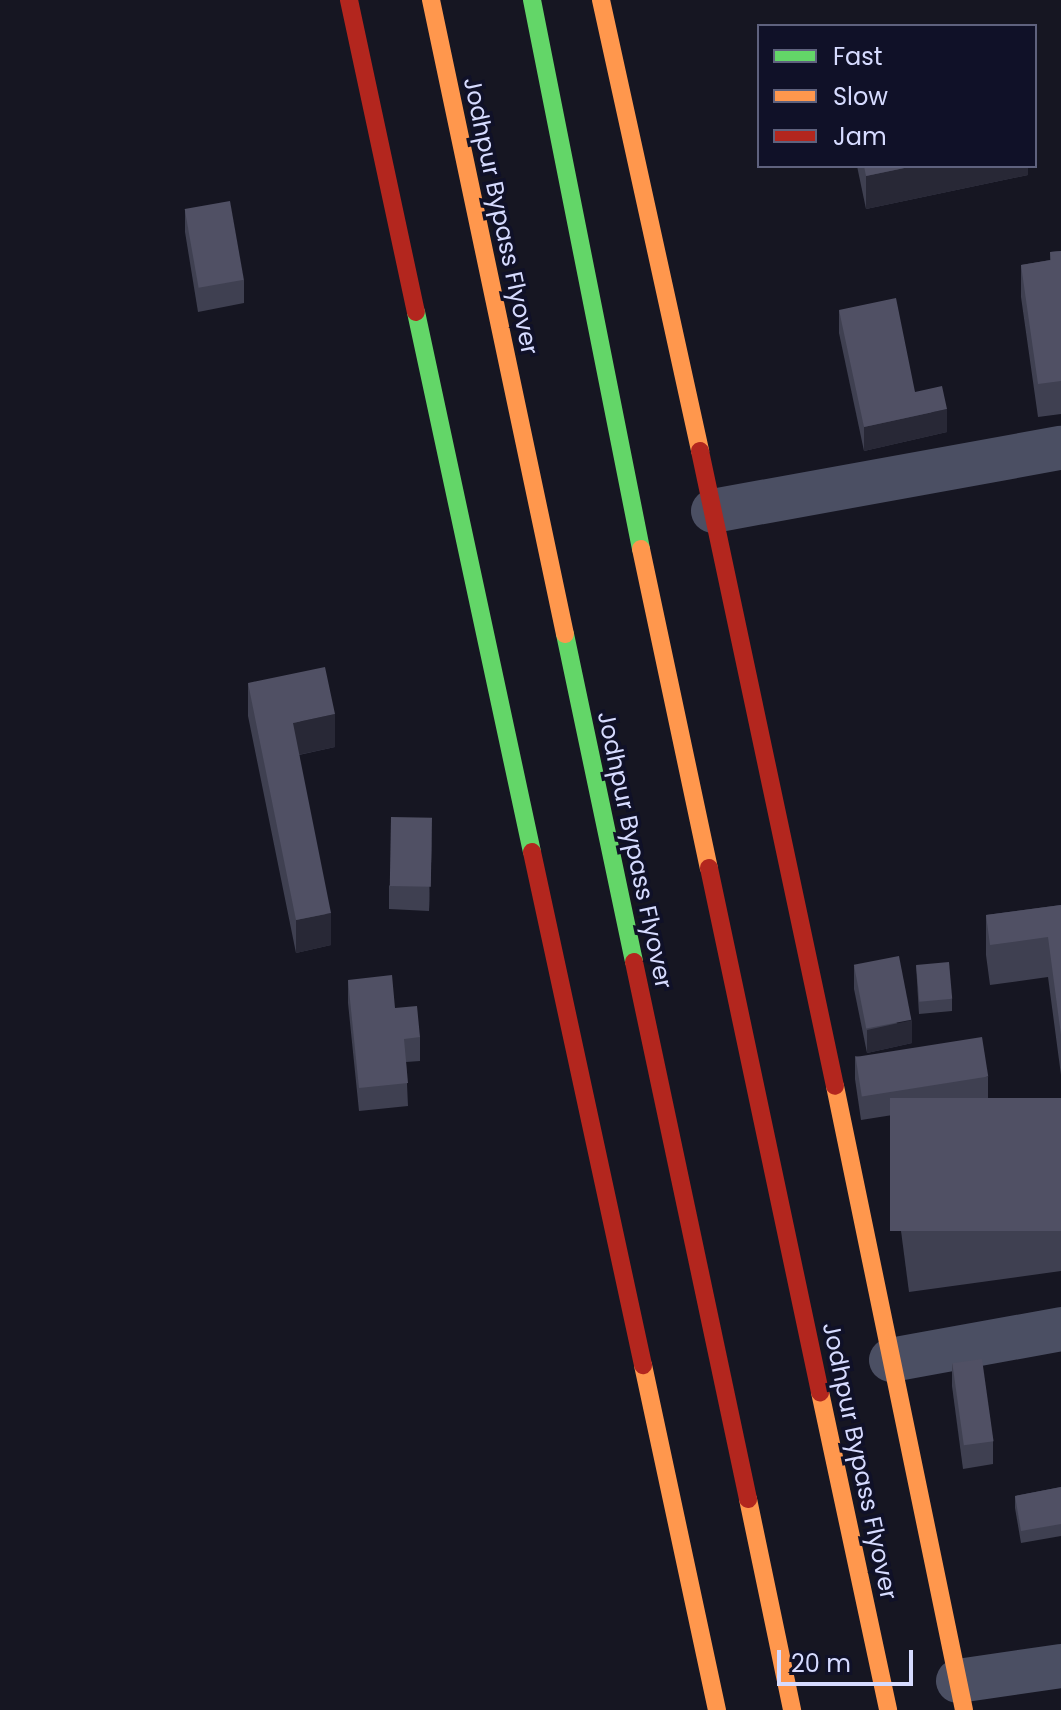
<!DOCTYPE html>
<style>
body{margin:0}
#map{position:relative;width:1061px;height:1710px;overflow:hidden;background:#161622;font-family:Poppins,sans-serif}
div>[style]{position:absolute}
[style*='--x']{left:calc(var(--x)*1px);top:calc(var(--y)*1px);width:calc(var(--w)*1px);rotate:calc(var(--a)*1deg)}
.street>*{height:44px;margin:-22px;padding:0 22px;transform-origin:22px;border-radius:22px;background:#4b4f63}
.fast>*{height:18px;margin:-9px;padding:0 9px;transform-origin:9px;border-radius:9px;background:#63d668}
.slow>*{height:18px;margin:-9px;padding:0 9px;transform-origin:9px;border-radius:9px;background:#ff974d}
.jam>*{height:18px;margin:-9px;padding:0 9px;transform-origin:9px;border-radius:9px;background:#b3261e}
.wall>*{inset:0;background:#3f4051}
.shaded-wall>*{inset:0;background:#282836}
.building>*{inset:0;background:#505064;transform-origin:0 0}
span{translate:-50% -50%;white-space:nowrap;text-align:center;line-height:1.15;-webkit-text-stroke:7px #101128;paint-order:stroke}
.street-label{font-size:24px;color:#d6dbff}
.legend{position:absolute;left:757px;top:24px;width:280px;height:144px;box-sizing:border-box;background:#101128;border:2px solid #5f627e;margin:0;padding:10px 14px;list-style:none;font-size:24px;color:#d6dbff}
.legend li{display:flex;align-items:center;gap:16px;height:40px}
.legend b{width:40px;border:2px solid #5f627e}
.scale{position:absolute;left:777px;top:1650px;width:136px;height:36px;box-sizing:border-box;border:4px solid #d6dbff;border-top:0;padding-left:10px;font-size:24px;line-height:28px;white-space:nowrap;color:#d6dbff;-webkit-text-stroke:6px #101128;paint-order:stroke}
</style>
<div id="map">
<div class="street">
<i style="--x:713;--y:511;--w:354;--a:-10.3"></i>
<i style="--x:891;--y:1360;--w:173;--a:-10.3"></i>
<i style="--x:958;--y:1681;--w:104;--a:-8.3"></i>
</div>
<div class="fast">
<i style="--x:532;--y:0;--w:560;--a:78.77"></i>
<i style="--x:416;--y:312;--w:552;--a:77.88"></i>
<i style="--x:565;--y:634;--w:335;--a:78.1"></i>
</div>
<div class="slow">
<i style="--x:431;--y:0;--w:648;--a:78.07"></i>
<i style="--x:601;--y:0;--w:462;--a:77.6"></i>
<i style="--x:641;--y:549;--w:326;--a:78"></i>
<i style="--x:835;--y:1086;--w:637;--a:78.32"></i>
<i style="--x:643;--y:1365;--w:353;--a:77.9"></i>
<i style="--x:820;--y:1392;--w:325;--a:77.9"></i>
<i style="--x:748;--y:1499;--w:216;--a:78.2"></i>
</div>
<div class="jam">
<i style="--x:349;--y:0;--w:319;--a:77.9"></i>
<i style="--x:700;--y:451;--w:649;--a:78"></i>
<i style="--x:532;--y:852;--w:525;--a:77.79"></i>
<i style="--x:709;--y:868;--w:536;--a:78.04"></i>
<i style="--x:634;--y:962;--w:549;--a:78.01"></i>
</div>
<div class="wall">
<i style="clip-path:polygon(857px 166px,1028px 166px,1028px 175px,866px 209px)"></i>
<i style="clip-path:polygon(185px 209px,244px 280px,244px 303px,198px 312px,185px 232px)"></i>
<i style="clip-path:polygon(1061px 251px,1061px 414px,1038px 417px,1021px 297px,1021px 265px,1050px 260px,1050px 252px)"></i>
<i style="clip-path:polygon(839px 310px,915px 392px,947px 432px,864px 451px,839px 333px)"></i>
<i style="clip-path:polygon(248px 683px,335px 747px,299px 755px,331px 945px,296px 953px,248px 716px)"></i>
<i style="clip-path:polygon(432px 841px,429px 911px,389px 909px,389px 886px)"></i>
<i style="clip-path:polygon(1061px 905px,1061px 1075px,1048px 977px,990px 985px,986px 955px,986px 915px)"></i>
<i style="clip-path:polygon(916px 965px,952px 999px,952px 1011px,919px 1014px)"></i>
<i style="clip-path:polygon(854px 966px,912px 1043px,867px 1053px,854px 989px)"></i>
<i style="clip-path:polygon(348px 980px,395px 1008px,420px 1037px,420px 1061px,406px 1062px,408px 1106px,359px 1111px,348px 1003px)"></i>
<i style="clip-path:polygon(855px 1056px,988px 1077px,988px 1100px,861px 1120px,855px 1079px)"></i>
<i style="clip-path:polygon(1061px 1098px,1061px 1271px,909px 1292px,892px 1162px,892px 1122px)"></i>
<i style="clip-path:polygon(952px 1363px,993px 1441px,993px 1464px,963px 1469px,952px 1386px)"></i>
<i style="clip-path:polygon(1061px 1487px,1061px 1536px,1021px 1543px,1015px 1508px,1015px 1496px)"></i>
</div>
<div class="shaded-wall">
<i style="clip-path:polygon(914px 166px,1028px 166px,1028px 175px,866px 209px,866px 176px)"></i>
<i style="clip-path:polygon(947px 409px,947px 432px,864px 451px,864px 427px)"></i>
<i style="clip-path:polygon(335px 714px,335px 747px,293px 756px,293px 723px)"></i>
<i style="clip-path:polygon(432px 818px,432px 841px,429px 911px,429px 888px)"></i>
<i style="clip-path:polygon(331px 913px,331px 945px,296px 953px,296px 920px)"></i>
<i style="clip-path:polygon(912px 1020px,912px 1043px,867px 1053px,867px 1030px)"></i>
</div>
<div class="building">
<i style="clip-path:polygon(864px 166px,914px 166px,866px 176px)"></i>
<i style="left:230px;top:201px;width:80px;height:46px;rotate:80deg"></i>
<i style="clip-path:polygon(1061px 251px,1061px 381px,1038px 384px,1021px 265px,1051px 260px,1050px 252px)"></i>
<i style="clip-path:polygon(896px 298px,915px 392px,942px 386px,947px 409px,864px 427px,839px 310px)"></i>
<i style="clip-path:polygon(325px 667px,335px 714px,293px 723px,331px 913px,296px 920px,248px 683px)"></i>
<i style="left:391px;top:817px;width:41px;height:69px;rotate:1deg"></i>
<i style="clip-path:polygon(1061px 905px,1061px 1035px,1048px 937px,990px 945px,986px 915px)"></i>
<i style="left:899px;top:956px;width:65px;height:46px;rotate:79deg"></i>
<i style="left:949px;top:962px;width:37px;height:33px;rotate:85deg"></i>
<i style="clip-path:polygon(392px 975px,395px 1008px,417px 1006px,420px 1037px,404px 1039px,408px 1083px,359px 1088px,348px 980px)"></i>
<i style="left:982px;top:1037px;width:40px;height:128px;rotate:81deg"></i>
<i style="left:1061px;top:1098px;width:133px;height:171px;rotate:90deg"></i>
<i style="left:982px;top:1359px;width:83px;height:30px;rotate:82deg"></i>
<i style="clip-path:polygon(1061px 1487px,1061px 1524px,1021px 1531px,1015px 1496px)"></i>
</div>
<div class="street-label">
<span style="left:501px;top:216px;rotate:78deg">Jodhpur Bypass Flyover</span>
<span style="left:635px;top:850px;rotate:78deg">Jodhpur Bypass Flyover</span>
<span style="left:860px;top:1461px;rotate:78deg">Jodhpur Bypass Flyover</span>
</div>
<ul class="legend">
<li><b style="height:10px;background:#63d668"></b>Fast</li>
<li><b style="height:10px;background:#ff974d"></b>Slow</li>
<li><b style="height:10px;background:#b3261e"></b>Jam</li>
</ul>
<div class="scale">20 m</div>
</div>
